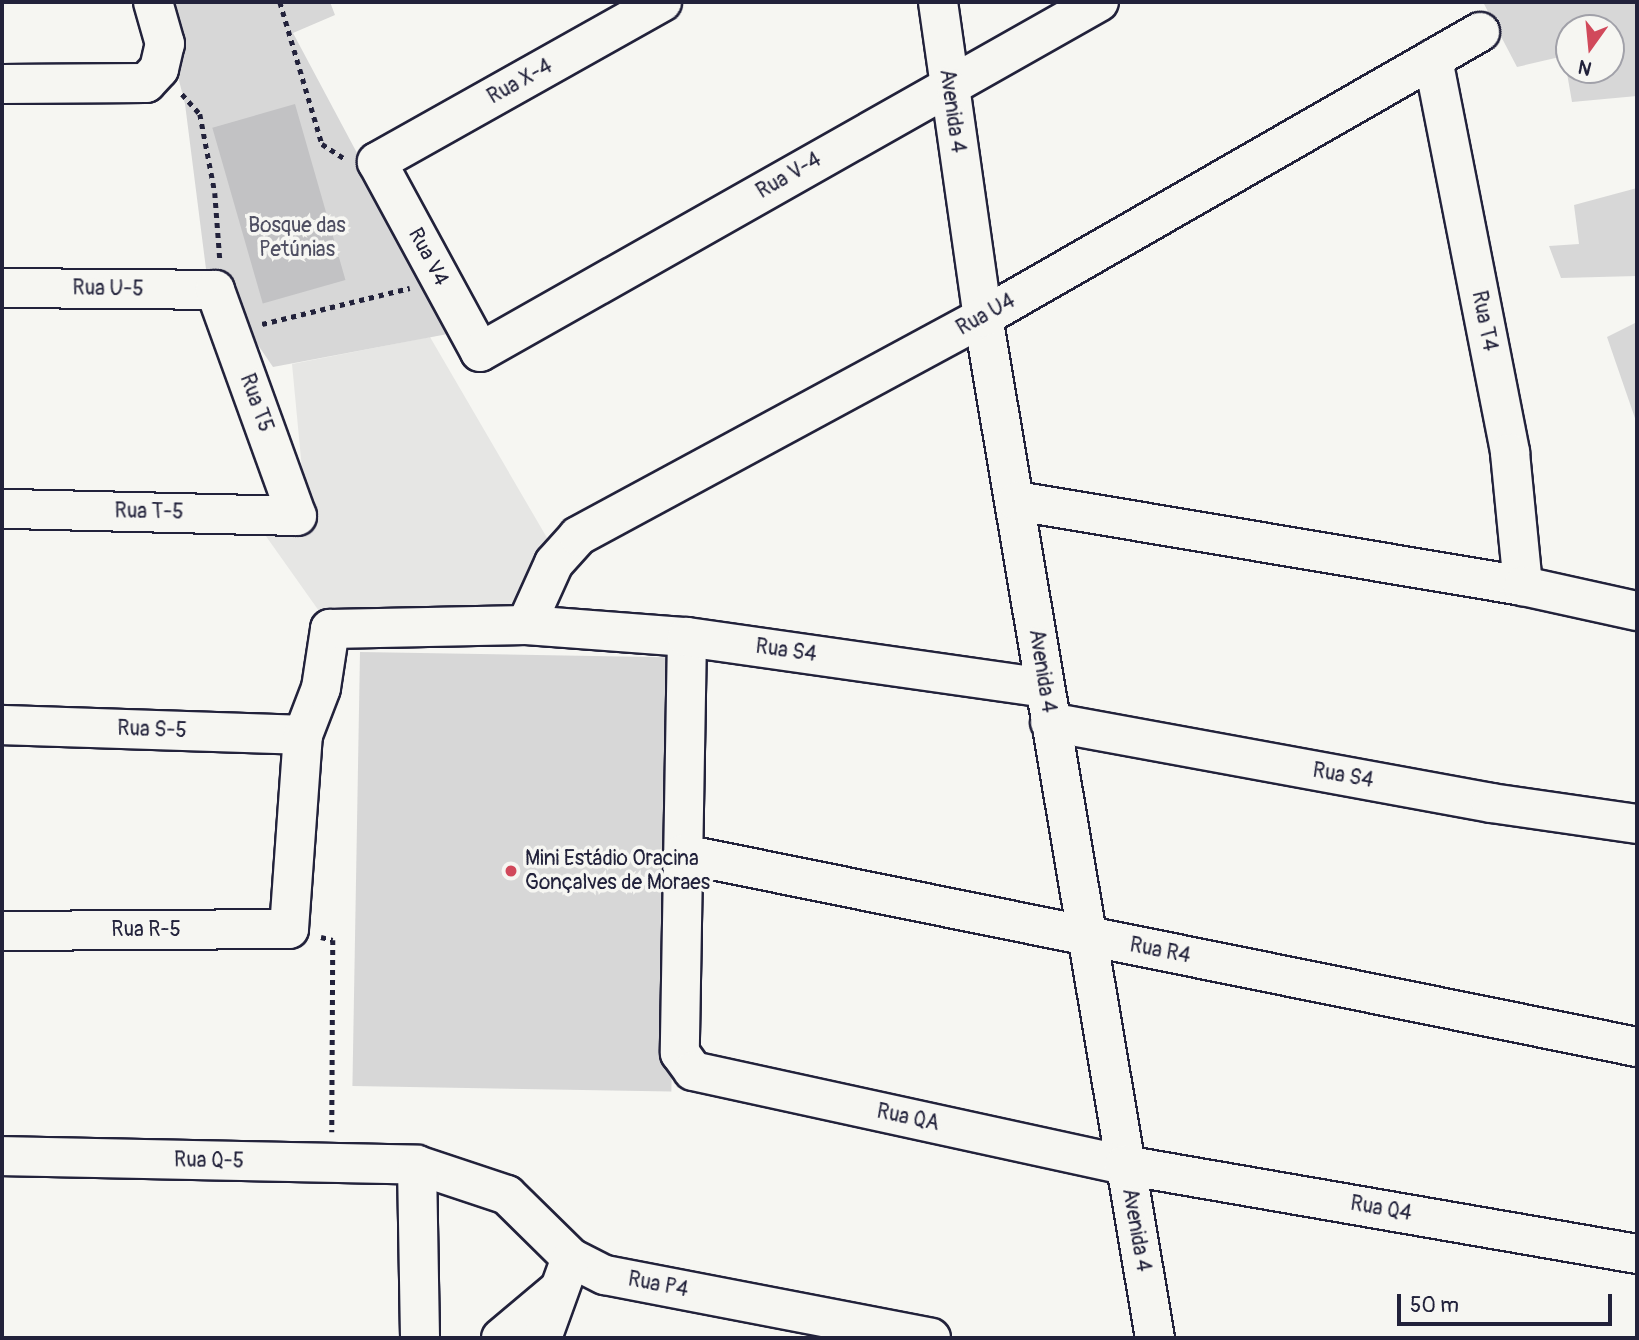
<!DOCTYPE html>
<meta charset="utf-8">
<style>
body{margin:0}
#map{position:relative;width:1639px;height:1340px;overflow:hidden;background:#f6f6f2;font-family:Pangolin,sans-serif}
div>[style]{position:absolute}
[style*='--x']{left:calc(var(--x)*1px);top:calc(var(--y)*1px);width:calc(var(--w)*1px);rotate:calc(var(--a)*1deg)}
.built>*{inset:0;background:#e6e6e4}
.green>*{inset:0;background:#d7d7d7;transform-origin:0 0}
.building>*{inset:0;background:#c2c2c4;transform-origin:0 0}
.path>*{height:4.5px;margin-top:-2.25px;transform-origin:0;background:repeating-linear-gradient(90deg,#22223b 0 5px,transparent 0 10px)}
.roads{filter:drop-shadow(2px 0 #22223b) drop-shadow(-2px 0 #22223b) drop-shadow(0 2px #22223b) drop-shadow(0 -2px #22223b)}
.minor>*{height:38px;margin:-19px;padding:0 19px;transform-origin:19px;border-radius:19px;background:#f6f6f2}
.dots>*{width:19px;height:19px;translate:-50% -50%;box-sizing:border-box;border:4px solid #f6f6f2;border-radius:50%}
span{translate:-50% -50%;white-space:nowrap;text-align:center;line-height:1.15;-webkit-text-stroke:7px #f6f6f2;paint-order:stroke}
.street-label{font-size:21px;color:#22223b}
.park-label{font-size:21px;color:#4f4f62}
.poi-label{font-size:21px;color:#22223b}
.left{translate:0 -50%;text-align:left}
.frame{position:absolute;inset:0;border:4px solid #22223b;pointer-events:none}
.north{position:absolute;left:1555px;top:14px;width:70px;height:70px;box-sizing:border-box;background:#f6f6f2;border:2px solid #a1a1a9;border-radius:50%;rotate:195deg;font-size:19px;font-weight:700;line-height:28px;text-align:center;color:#22223b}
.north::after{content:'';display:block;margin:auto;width:24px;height:32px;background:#d1495b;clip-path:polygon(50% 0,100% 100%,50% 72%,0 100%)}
.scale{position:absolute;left:1397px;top:1294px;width:215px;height:32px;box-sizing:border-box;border:4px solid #22223b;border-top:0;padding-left:9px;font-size:21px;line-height:24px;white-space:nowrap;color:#22223b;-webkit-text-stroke:5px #f6f6f2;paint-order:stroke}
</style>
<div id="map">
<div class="built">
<i style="clip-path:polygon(430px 337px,550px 543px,519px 614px,319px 611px,263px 532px,307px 522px,292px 364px)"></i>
</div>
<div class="green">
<i style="clip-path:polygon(159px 2px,330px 2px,335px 15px,293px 33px,453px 333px,273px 367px,206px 269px,185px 104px)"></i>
<i style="clip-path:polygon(evenodd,1483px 2px,1637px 2px,1637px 96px,1572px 102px,1564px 56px,1517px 67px,1483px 2px,1569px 28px,1611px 28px,1611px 70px,1569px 70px,1569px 28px)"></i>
<i style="clip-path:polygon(1637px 188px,1637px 276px,1561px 278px,1549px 246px,1579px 244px,1574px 205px)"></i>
<i style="clip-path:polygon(1637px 322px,1637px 424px,1607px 337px)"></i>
<i style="left:360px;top:652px;width:319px;height:434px;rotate:1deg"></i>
</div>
<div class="building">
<i style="left:295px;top:104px;width:183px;height:86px;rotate:74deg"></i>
</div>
<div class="path">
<i style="--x:280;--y:2;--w:148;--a:73.5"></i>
<i style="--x:322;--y:144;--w:27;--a:33"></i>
<i style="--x:182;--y:94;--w:27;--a:48"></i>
<i style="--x:200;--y:114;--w:80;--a:79.2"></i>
<i style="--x:215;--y:193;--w:66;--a:85.7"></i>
<i style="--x:262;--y:324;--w:152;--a:-13.7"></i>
<i style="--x:321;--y:937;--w:12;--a:14"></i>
<i style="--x:333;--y:940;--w:192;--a:90.3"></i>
</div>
<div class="roads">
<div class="minor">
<i style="--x:662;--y:2;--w:327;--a:150.7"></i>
<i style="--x:377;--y:162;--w:216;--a:61.5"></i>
<i style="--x:480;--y:352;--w:711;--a:-29.49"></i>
<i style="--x:938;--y:2;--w:318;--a:81.9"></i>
<i style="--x:983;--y:317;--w:1035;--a:80.44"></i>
<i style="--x:1433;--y:59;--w:401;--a:78.9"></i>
<i style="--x:1510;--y:453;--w:134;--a:84.4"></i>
<i style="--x:2;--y:84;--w:144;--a:-0.4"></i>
<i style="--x:146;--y:83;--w:19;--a:-47"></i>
<i style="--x:159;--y:69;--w:26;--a:-77"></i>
<i style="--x:165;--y:44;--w:44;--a:-105.9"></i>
<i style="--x:2;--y:288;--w:213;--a:0.5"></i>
<i style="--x:215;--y:290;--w:240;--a:70.1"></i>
<i style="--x:297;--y:516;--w:295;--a:-178.6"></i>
<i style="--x:1017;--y:501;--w:513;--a:9.54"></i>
<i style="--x:1523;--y:586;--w:117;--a:12.4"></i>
<i style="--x:526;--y:625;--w:68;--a:-65.7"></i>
<i style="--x:554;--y:563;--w:36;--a:-48"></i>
<i style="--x:578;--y:536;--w:460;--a:-28.4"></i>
<i style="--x:983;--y:317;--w:573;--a:-29.83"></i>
<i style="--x:687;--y:637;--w:416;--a:91"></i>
<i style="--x:680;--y:1053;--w:22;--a:54"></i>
<i style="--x:693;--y:1071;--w:441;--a:12.3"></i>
<i style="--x:1124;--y:1165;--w:521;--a:9.84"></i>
<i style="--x:1050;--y:722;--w:448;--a:10.4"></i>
<i style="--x:1491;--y:803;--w:148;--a:8.2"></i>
<i style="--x:2;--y:725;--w:301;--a:1.9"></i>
<i style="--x:683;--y:854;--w:973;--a:11.44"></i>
<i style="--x:2;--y:931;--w:287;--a:-0.4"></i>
<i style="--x:289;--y:929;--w:195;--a:-85.9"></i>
<i style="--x:303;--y:735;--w:50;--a:-69"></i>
<i style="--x:321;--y:688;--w:60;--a:-81.3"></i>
<i style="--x:330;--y:629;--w:196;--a:-1.2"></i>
<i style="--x:526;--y:625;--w:161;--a:4.3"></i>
<i style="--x:687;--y:637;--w:361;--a:8.1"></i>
<i style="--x:2;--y:1156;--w:415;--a:1.2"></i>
<i style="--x:417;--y:1165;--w:95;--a:18.4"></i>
<i style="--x:507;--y:1195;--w:90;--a:44.5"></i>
<i style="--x:571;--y:1258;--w:38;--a:27"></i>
<i style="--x:605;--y:1275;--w:332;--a:10.9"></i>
<i style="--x:417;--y:1165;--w:173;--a:89"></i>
<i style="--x:501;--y:1338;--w:75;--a:-40.1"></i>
<i style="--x:542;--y:1338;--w:85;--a:-70.1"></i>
</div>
</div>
<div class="dots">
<i style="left:511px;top:871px;background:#d1495b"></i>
</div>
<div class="street-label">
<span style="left:520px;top:82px;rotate:-29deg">Rua X-4</span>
<span style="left:952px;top:111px;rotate:82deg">Avenida 4</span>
<span style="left:789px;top:176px;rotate:-30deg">Rua V-4</span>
<span style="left:428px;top:257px;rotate:62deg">Rua V4</span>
<span style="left:108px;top:289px;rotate:1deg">Rua U-5</span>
<span style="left:986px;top:315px;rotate:-29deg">Rua U4</span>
<span style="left:1484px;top:321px;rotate:79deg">Rua T4</span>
<span style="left:256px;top:403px;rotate:70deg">Rua T5</span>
<span style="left:149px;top:512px;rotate:1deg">Rua T-5</span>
<span style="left:786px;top:651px;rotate:8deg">Rua S4</span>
<span style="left:1042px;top:671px;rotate:81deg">Avenida 4</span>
<span style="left:152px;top:730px;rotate:2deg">Rua S-5</span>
<span style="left:1343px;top:776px;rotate:10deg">Rua S4</span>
<span style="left:146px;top:930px">Rua R-5</span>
<span style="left:1160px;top:951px;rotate:11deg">Rua R4</span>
<span style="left:908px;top:1118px;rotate:12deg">Rua QA</span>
<span style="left:209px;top:1161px;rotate:1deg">Rua Q-5</span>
<span style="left:1381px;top:1209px;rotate:10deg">Rua Q4</span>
<span style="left:1136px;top:1230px;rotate:80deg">Avenida 4</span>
<span style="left:658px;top:1285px;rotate:11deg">Rua P4</span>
</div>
<div class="park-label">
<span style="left:297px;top:238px">Bosque das<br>Petúnias</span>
</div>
<div class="poi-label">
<span class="left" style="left:525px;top:871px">Mini Estádio Oracina<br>Gonçalves de Moraes</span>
</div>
<div class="frame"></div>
<div class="north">N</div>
<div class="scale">50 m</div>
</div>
